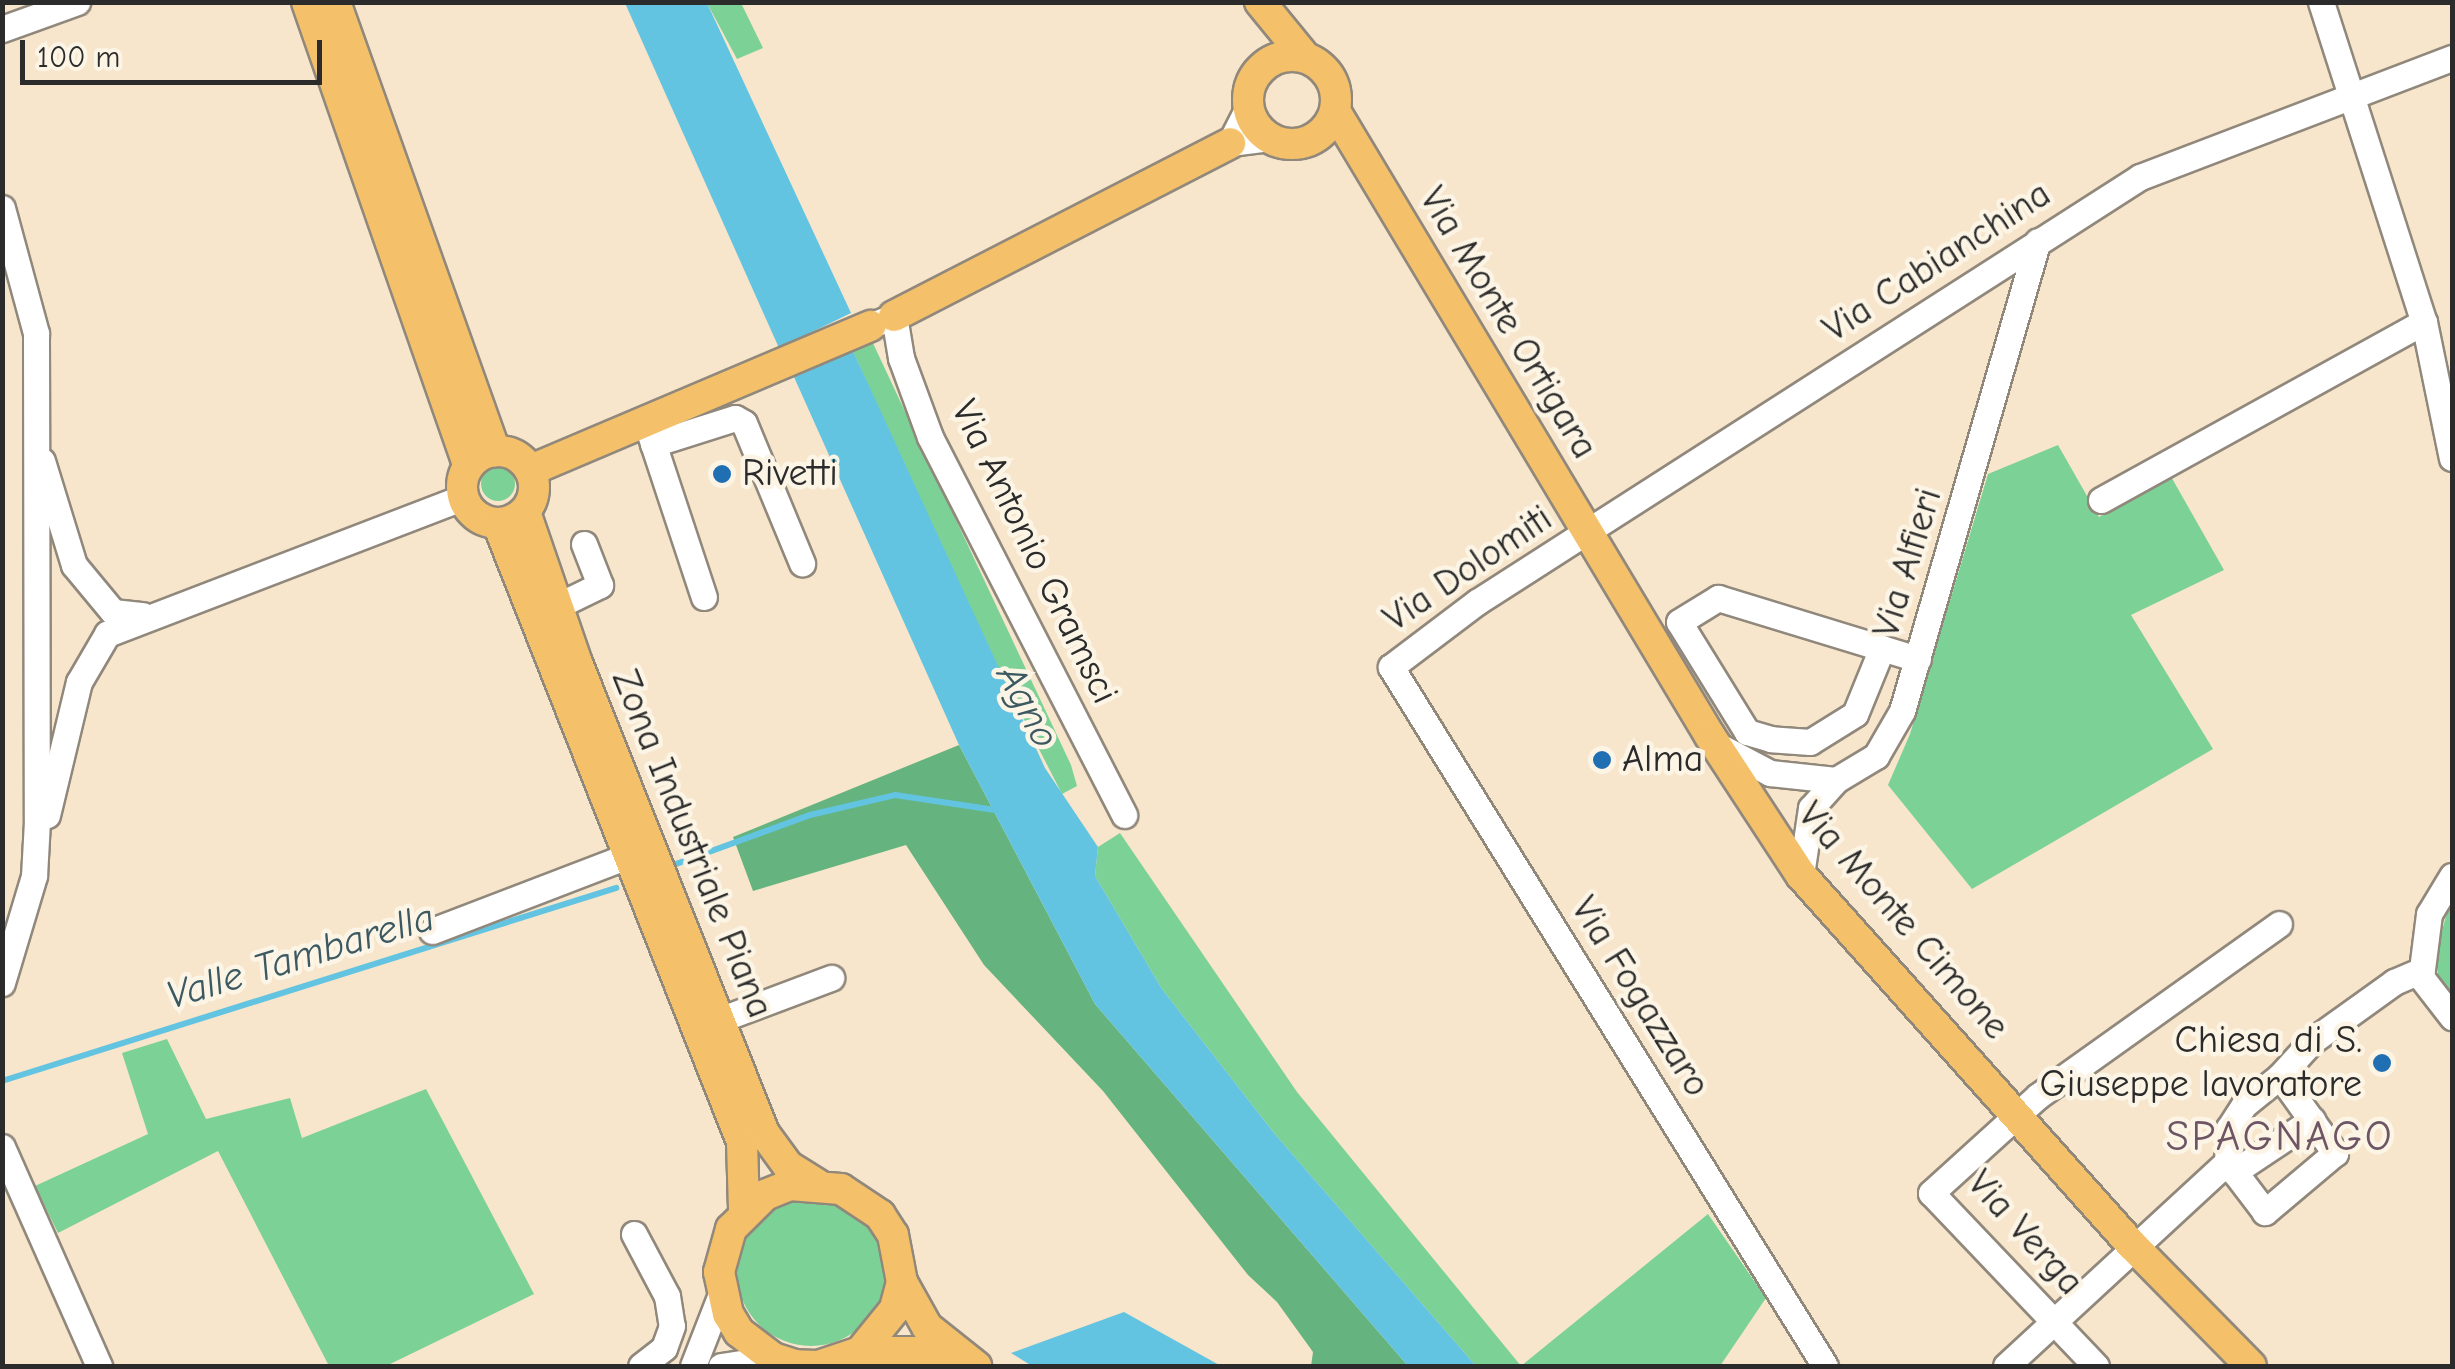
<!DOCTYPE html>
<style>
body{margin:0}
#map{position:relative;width:2455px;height:1369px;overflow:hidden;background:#f7e5cc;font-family:"Comic Neue",sans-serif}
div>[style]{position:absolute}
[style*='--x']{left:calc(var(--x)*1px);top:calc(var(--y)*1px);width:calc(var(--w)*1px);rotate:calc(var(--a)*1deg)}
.green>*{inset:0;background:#7cd296}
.round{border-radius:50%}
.forest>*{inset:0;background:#65b47f}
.water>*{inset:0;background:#62c4e0}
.stream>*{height:6px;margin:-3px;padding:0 3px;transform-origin:3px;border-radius:3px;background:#62c4e0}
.roads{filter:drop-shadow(2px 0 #91887c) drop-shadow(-2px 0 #91887c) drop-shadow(0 2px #91887c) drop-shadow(0 -2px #91887c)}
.minor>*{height:25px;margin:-12.5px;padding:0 12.5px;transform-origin:12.5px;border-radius:12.5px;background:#fff}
.major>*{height:30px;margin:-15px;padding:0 15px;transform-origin:15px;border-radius:15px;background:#f4c16a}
.major>.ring{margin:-15px;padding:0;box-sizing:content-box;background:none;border:30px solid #f4c16a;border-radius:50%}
.dots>*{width:28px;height:28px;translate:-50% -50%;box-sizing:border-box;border:5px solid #fcf5e5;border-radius:50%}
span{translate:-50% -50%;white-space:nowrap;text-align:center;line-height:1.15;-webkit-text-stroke:9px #fcf5e5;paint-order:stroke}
.street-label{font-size:38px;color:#2b2b2b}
.poi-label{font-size:38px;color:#2b2b2b}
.left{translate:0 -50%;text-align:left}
.right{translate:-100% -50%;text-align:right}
.water-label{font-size:40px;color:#3c5961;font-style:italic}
.quarter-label{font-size:42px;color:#6e5565;letter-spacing:2.5px}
.frame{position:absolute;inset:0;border:5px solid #2b2b2b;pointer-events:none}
.scale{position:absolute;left:20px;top:40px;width:302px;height:45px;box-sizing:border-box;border:5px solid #2b2b2b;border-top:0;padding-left:12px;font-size:30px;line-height:35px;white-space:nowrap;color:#2b2b2b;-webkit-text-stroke:8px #fcf5e5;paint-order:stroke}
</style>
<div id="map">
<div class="green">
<i style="clip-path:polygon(707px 3px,741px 3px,763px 48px,737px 59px)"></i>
<i style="clip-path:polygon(871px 339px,1071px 765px,1077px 786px,1062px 794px,972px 618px,853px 351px)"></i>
<i style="clip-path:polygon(2058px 445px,2099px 517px,2142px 492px,2141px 480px,2165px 466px,2224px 570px,2131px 615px,2213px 749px,1972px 889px,1888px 785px,1910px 734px,1988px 474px)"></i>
<i class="round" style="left:481px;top:467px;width:34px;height:34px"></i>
<i style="clip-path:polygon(1120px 833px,1297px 1092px,1521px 1366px,1708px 1214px,1766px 1298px,1720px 1366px,1476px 1366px,1274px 1133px,1162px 989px,1095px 876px,1098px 847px)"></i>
<i style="clip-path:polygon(2452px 894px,2452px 996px,2438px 975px,2436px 953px)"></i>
<i style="clip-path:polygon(167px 1039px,206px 1119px,290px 1098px,302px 1138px,426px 1089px,534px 1294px,386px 1366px,329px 1366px,218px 1151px,58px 1233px,35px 1186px,148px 1134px,122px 1053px)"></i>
<i class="round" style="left:737px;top:1198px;width:148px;height:148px"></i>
</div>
<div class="forest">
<i style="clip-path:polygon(959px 745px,1095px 1004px,1408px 1366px,1311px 1366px,1313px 1352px,1277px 1302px,1248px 1275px,1103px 1091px,984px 965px,906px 845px,753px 891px,733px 837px)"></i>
</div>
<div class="water">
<i style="clip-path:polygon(625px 3px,707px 3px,851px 313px,779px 348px)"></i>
<i style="clip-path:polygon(853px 351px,1045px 768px,1098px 847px,1095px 876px,1162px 989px,1274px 1133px,1476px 1366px,1408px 1366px,1095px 1004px,959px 745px,794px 377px)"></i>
<i style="clip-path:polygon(1124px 1312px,1221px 1366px,1032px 1366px,1011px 1353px)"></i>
</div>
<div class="stream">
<i style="--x:676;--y:864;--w:143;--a:-20.1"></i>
<i style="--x:810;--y:815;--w:87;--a:-13.2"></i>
<i style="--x:895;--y:795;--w:108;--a:8.5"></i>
<i style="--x:2;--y:1081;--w:644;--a:-17.45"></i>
</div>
<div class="roads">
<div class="minor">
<i style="--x:2321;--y:2;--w:336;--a:72.2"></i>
<i style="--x:2424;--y:322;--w:139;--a:78.4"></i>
<i style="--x:2;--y:29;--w:80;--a:-19.8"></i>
<i style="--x:1230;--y:143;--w:39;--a:-63"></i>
<i style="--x:1230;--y:143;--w:38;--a:-7"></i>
<i style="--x:2;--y:208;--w:130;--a:74.8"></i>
<i style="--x:36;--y:333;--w:488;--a:89.9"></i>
<i style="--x:37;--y:821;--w:55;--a:93.1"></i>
<i style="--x:34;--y:876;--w:112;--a:106.7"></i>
<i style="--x:877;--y:323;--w:18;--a:-22"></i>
<i style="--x:894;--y:316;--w:43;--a:80.5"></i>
<i style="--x:901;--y:358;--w:84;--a:69.8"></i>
<i style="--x:930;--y:437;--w:425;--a:62.8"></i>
<i style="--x:648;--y:428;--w:178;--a:71.7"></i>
<i style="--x:653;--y:444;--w:86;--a:-17.6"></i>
<i style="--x:735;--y:418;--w:10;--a:29"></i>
<i style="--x:744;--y:423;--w:152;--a:67.5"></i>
<i style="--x:42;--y:461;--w:109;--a:72.9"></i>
<i style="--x:74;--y:565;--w:61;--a:50.3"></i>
<i style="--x:113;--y:612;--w:30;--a:6"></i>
<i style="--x:2101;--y:500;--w:369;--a:-28.9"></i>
<i style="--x:557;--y:606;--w:48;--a:-26"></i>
<i style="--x:600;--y:585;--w:44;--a:-111.3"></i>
<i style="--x:1882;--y:648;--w:71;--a:112.2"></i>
<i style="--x:1855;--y:714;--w:53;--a:148.1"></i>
<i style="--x:1810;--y:742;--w:39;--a:-176"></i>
<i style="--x:1771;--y:739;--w:25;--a:-164"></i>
<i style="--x:1747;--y:732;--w:129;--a:-121.7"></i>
<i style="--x:1679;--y:622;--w:46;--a:-31.6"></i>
<i style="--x:1718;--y:598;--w:209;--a:17"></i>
<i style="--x:1719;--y:746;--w:58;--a:27.9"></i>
<i style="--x:1770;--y:773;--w:66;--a:6.1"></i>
<i style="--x:47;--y:815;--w:137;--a:-76.5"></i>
<i style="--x:79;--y:682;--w:56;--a:-59.7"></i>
<i style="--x:107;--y:634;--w:381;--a:-21"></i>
<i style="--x:1801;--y:875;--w:68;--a:-81.5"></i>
<i style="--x:1811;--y:808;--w:38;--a:-48"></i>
<i style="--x:1836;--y:780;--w:47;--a:-31"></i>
<i style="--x:1876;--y:756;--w:52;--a:-60"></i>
<i style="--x:1902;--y:711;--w:489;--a:-73.9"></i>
<i style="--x:2452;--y:876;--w:44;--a:121.2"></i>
<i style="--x:2429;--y:914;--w:64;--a:97.2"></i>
<i style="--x:2421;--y:977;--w:51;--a:52.2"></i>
<i style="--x:432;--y:931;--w:212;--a:-21"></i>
<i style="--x:719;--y:1020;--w:120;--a:-20.6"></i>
<i style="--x:2280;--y:1076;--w:47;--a:-47.6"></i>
<i style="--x:2312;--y:1041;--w:101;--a:-35.7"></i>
<i style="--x:2394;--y:982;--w:30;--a:-23"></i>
<i style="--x:2;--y:1147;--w:240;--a:66.1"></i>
<i style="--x:2234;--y:1172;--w:94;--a:-33.7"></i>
<i style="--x:634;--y:1234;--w:70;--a:62"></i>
<i style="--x:667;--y:1296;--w:30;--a:81"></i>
<i style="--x:672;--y:1326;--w:23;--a:110"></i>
<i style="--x:664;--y:1348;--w:29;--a:142"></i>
<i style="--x:693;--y:1366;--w:77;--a:-68.7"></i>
<i style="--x:721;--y:1366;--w:53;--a:-8.7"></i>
<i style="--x:1825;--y:1366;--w:823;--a:-121.84"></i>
<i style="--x:1391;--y:667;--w:108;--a:-37.1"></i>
<i style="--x:1477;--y:602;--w:788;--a:-32.66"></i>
<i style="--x:2140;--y:177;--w:334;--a:-20.9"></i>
<i style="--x:2006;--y:1366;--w:301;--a:-42.7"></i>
<i style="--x:2227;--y:1162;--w:34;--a:-87"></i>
<i style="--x:2229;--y:1128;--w:27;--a:-57"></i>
<i style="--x:2244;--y:1105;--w:46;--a:-38.9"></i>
<i style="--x:2280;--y:1076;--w:95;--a:54.5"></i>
<i style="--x:2335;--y:1153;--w:92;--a:139.9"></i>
<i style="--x:2265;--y:1212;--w:63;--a:-127.2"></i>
<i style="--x:2096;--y:1366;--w:239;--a:-133.6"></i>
<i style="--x:1931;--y:1193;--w:144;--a:-42.2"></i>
<i style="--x:2038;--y:1096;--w:296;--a:-35.5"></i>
</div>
<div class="major">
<i style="--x:307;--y:2;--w:491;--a:70.8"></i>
<i style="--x:335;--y:2;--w:477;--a:70.4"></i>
<i style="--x:1260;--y:2;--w:71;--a:50.7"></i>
<i class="ring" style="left:1248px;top:56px;width:58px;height:58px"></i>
<i style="--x:1335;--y:111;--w:729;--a:59.04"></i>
<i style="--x:1710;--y:736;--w:166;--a:56.8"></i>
<i style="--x:1801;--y:875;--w:498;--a:48.2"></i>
<i style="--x:2133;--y:1246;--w:168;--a:45.5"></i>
<i style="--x:894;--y:316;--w:378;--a:-27.2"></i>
<i class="ring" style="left:462px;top:451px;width:42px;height:42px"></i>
<i style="--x:531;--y:470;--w:369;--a:-23"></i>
<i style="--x:525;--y:512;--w:160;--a:71"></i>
<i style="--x:577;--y:663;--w:506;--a:68.3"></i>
<i style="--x:764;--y:1133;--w:41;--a:54"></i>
<i style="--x:788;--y:1166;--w:34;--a:32"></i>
<i style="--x:498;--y:524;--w:664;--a:68.45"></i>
<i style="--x:742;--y:1142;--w:69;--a:88.3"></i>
<i style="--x:902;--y:1282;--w:28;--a:105"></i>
<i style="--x:895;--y:1309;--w:55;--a:129.1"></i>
<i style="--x:860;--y:1352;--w:44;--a:161.6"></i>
<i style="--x:818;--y:1366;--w:23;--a:-178"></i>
<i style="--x:795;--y:1365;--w:23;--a:-162"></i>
<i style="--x:773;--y:1358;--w:43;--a:-142.6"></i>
<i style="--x:739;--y:1332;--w:21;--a:-121"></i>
<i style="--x:728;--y:1314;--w:43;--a:-102.1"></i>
<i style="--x:719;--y:1272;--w:45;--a:-74.4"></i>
<i style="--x:731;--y:1229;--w:48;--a:-45"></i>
<i style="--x:765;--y:1195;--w:27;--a:-22"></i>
<i style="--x:790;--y:1185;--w:51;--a:4.5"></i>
<i style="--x:841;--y:1189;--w:47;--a:33.7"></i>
<i style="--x:880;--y:1215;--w:24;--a:57"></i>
<i style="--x:893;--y:1235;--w:48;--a:79.2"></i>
<i style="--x:902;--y:1282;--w:51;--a:60.9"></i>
<i style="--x:927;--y:1327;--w:63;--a:38.5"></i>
<i style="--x:860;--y:1352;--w:52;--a:0"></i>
<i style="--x:912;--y:1352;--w:50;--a:12.7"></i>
</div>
</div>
<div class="dots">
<i style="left:722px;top:474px;background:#1f6fb2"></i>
<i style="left:1602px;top:760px;background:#1f6fb2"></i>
<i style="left:2382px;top:1063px;background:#1f6fb2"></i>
</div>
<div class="street-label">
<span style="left:1937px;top:262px;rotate:-33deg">Via Cabianchina</span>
<span style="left:1508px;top:323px;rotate:59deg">Via Monte Ortigara</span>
<span style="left:1034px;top:552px;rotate:64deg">Via Antonio Gramsci</span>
<span style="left:1908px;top:563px;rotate:-73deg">Via Alfieri</span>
<span style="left:1468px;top:569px;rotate:-34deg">Via Dolomiti</span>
<span style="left:692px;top:844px;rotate:68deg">Zona Industriale Piana</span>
<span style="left:1903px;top:921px;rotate:49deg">Via Monte Cimone</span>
<span style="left:1640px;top:997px;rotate:58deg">Via Fogazzaro</span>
<span style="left:2025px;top:1233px;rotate:48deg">Via Verga</span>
</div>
<div class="poi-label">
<span class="left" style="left:742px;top:474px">Rivetti</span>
<span class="left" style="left:1622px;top:760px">Alma</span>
<span class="right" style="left:2362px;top:1063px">Chiesa di S.<br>Giuseppe lavoratore</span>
</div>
<div class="water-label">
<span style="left:1028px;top:706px;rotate:62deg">Agno</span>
<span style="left:300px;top:956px;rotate:-17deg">Valle Tambarella</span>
</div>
<div class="quarter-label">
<span style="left:2280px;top:1137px">SPAGNAGO</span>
</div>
<div class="frame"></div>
<div class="scale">100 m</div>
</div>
